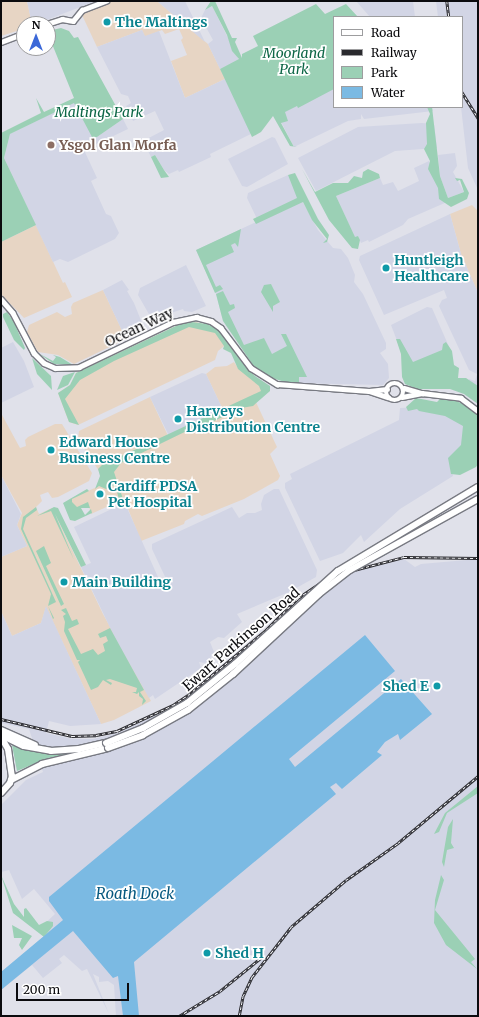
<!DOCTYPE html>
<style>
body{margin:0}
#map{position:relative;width:479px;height:1017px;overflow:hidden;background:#e0e1ea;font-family:Merriweather,serif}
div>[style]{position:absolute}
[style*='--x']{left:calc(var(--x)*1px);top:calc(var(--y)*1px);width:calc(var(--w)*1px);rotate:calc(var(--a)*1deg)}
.commercial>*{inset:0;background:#e7d5c4}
.built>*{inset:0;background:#d2d5e5}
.green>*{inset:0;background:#9bd0b5}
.water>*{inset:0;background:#7bbae3}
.roads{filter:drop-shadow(1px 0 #787a82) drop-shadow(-1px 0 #787a82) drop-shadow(0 1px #787a82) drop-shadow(0 -1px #787a82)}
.tertiary>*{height:4.5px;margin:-2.25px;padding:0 2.25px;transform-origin:2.25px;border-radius:2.25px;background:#fff}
.tertiary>.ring{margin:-2.25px;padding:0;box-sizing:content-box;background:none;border:4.5px solid #fff;border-radius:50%}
.primary>*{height:6px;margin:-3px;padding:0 3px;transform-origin:3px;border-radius:3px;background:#fff}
.rail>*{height:2.5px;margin-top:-1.25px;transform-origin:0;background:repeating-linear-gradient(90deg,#fff 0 3px,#2a2a2e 0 6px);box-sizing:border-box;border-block:1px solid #2a2a2e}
.bridges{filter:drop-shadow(1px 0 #787a82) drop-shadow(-1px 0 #787a82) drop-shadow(0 1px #787a82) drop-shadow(0 -1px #787a82)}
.primary-bridge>*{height:6px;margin:-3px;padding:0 3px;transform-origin:3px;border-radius:3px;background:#fff}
.dots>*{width:11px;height:11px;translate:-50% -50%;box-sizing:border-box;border:2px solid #fff;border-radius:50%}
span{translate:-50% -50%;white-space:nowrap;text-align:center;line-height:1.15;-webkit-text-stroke:3.5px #fff;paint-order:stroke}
.culture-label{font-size:14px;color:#0d838f;font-weight:700}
.left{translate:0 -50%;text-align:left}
.right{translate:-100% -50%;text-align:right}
.park-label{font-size:14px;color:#0e6747;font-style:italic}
.education-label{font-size:14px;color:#785e54;font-weight:700}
.street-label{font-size:14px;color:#0b0b0e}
.water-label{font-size:15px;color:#06587f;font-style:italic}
.frame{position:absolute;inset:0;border:2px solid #0b0b0e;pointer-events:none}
.legend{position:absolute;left:333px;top:16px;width:130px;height:92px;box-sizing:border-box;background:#fff;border:1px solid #9d9d9f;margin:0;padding:5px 7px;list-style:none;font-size:12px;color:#0b0b0e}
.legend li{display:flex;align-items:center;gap:8px;height:20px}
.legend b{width:20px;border:1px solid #9d9d9f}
.north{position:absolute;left:16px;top:16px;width:40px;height:40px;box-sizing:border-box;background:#fff;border:1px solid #9d9d9f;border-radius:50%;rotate:0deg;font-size:11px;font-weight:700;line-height:16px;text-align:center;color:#0b0b0e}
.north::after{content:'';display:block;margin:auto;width:14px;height:18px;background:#3b68d8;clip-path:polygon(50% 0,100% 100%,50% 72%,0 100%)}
.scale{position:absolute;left:16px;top:983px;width:113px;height:18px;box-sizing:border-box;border:2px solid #0b0b0e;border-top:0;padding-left:5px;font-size:12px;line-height:14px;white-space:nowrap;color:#0b0b0e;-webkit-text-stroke:3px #fff;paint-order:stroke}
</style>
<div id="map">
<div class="commercial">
<i style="clip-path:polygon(1px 1px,27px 1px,32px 24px,24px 24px,20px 30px,1px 36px)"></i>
<i style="clip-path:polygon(112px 1px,157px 1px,208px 44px,225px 79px,185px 98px,171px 61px,187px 55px,181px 40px,183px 38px,179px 29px,165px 34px,162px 30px,145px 37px,142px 30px,97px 47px,82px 15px,84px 11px)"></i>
<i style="clip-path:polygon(472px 205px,478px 211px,478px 293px,461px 254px,450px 214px)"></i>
<i style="clip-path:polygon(36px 225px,63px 283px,65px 282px,72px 297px,24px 318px,1px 294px,1px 242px)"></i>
<i style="clip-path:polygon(103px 290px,126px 339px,74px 364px,58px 355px,38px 352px,27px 332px,29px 325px,57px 312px,65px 317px,72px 314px,71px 307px,73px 303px)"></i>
<i style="clip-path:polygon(196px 322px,214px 327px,229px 342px,218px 351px,215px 360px,78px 425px,69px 422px,58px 393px,70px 385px,76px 373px,178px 325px)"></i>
<i style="clip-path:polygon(234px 362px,238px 368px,259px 385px,263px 393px,254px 398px,277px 447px,270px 454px,280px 476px,278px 480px,244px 499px,202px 516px,198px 514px,185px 521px,184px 524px,141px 541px,124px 499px,91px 514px,88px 503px,75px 509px,70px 499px,115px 479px,99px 471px,78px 439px,79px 431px,150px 397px,169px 438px,224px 412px,206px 374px,215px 367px,227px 366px)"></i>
<i style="clip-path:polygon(1px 413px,20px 448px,26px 446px,25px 440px,28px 437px,55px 424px,62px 424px,92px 473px,89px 481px,58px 497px,52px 498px,48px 492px,40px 495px,42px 501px,36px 507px,39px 514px,52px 508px,103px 614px,151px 701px,114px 720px,101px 724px,46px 607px,41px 623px,12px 636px,1px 611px,1px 557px,27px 546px,17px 525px,22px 513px,1px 475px)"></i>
</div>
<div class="built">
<i style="clip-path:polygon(27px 1px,96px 1px,36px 24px,32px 24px)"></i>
<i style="clip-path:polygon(157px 1px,185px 1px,205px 42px,192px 31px)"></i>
<i style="clip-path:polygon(356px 1px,413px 1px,415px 17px,370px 17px)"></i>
<i style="clip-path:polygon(436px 1px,478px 1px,478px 190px,468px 168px,461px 107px,462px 17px,438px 17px)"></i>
<i style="clip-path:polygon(212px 6px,239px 60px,220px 69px,208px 44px,213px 40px,201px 18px,205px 10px)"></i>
<i style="clip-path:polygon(142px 30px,145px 36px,159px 31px,185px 98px,225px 79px,253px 133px,210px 154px,211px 157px,179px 172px,178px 170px,169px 174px,164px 170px,155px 155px,151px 157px,143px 141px,164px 130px,155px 111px,133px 121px,126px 106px,131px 103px,128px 96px,121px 94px,97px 47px)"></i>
<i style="clip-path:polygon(334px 88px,334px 107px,432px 107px,433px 111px,364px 119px,361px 114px,361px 119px,348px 121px,294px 147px,277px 114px)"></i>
<i style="clip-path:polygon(74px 102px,97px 137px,123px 119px,128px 129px,84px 150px,97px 178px,91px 181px,106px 214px,111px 216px,119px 233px,115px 239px,68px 262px,60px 259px,53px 262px,4px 158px,10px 134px)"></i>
<i style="clip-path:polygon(422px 123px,434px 124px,437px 148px,395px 151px,316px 191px,298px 158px,358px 127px)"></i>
<i style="clip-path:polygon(272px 137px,275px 138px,288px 164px,247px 187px,242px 186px,228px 159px)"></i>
<i style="clip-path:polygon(455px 153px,457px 166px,453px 172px,464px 192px,448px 198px,440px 176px,438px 155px)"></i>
<i style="clip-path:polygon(429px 161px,447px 202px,408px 219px,403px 225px,369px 242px,368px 240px,361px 243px,358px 236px,355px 238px,336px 196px,380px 178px,383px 185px,393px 182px,398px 191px,419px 181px,414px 168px)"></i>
<i style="clip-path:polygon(288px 175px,318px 230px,333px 248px,341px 249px,348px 258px,355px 275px,354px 282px,363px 294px,386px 343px,386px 349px,380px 353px,388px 364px,389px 378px,383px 385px,291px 383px,269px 376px,222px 317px,216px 294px,196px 250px,258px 221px,247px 198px,248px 193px)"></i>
<i style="clip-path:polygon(450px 214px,461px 254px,478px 293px,478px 389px,468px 382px,469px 379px,475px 381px,477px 374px,469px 370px,439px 306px,442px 300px,447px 298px,444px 290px,384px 315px,359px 260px,360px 256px)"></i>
<i style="clip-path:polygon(186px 265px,206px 306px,192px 312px,184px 311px,183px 309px,174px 312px,172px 317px,154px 323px,138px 295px,140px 288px)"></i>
<i style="clip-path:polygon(122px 280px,129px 290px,127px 291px,134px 303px,144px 328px,142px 332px,126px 339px,103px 290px)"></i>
<i style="clip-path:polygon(427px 307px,432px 308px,450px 349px,407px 367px,391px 325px)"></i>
<i style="clip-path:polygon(13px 342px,24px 361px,34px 387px,1px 403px,1px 348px)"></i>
<i style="clip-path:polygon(202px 373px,206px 374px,224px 412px,170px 438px,150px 397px)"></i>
<i style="clip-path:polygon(421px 407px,443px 410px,467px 426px,463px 448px,452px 470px,453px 476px,400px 509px,364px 542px,361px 535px,343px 553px,320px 561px,285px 488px,285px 483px,292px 479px,290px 474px,399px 420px,400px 408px)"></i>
<i style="clip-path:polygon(1px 475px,21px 514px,17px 525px,27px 546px,1px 557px)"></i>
<i style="clip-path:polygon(274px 489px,279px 489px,317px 570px,316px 577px,289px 592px,237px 614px,242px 622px,224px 638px,218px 637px,210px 642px,214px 652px,209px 660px,205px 663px,199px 662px,201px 668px,155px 699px,153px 695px,149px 698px,116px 640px,81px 567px,91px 563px,74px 527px,122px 504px,121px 500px,123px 499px,162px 586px,168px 583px,152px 549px,152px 544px,232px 507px,239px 518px,247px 513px,255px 513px,262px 510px,261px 504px,264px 495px)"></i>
<i style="clip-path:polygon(404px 559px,415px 567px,421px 564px,478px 559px,478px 1016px,116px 1016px,114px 985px,108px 981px,99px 982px,99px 977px,93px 974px,109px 1014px,87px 969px,82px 971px,64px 955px,59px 959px,62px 963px,43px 978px,32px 965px,1px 990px,1px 972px,46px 935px,40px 928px,55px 914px,34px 889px,22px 899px,9px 870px,1px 872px,1px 805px,26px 780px,43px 772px,29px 729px,1px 723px,1px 611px,12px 636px,41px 623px,46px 606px,101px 724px,70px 726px,49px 721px,46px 733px,72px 739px,93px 739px,118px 733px,178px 704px,259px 638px,280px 628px,347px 573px)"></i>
</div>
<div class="green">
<i style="clip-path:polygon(211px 1px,215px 1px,232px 38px,237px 38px,235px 42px,242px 58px,242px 54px,258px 46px,253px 36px,316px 4px,325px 14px,346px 4px,358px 17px,334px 17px,334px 89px,298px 108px,297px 106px,285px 112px,288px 121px,281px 123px,294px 147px,297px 147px,290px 146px,273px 116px,261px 132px,252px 137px,220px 69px,239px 59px,232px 51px,227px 35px,212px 6px,205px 10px)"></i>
<i style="clip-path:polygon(61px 28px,69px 31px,74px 38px,78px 37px,123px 119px,97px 137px,92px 137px,74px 103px,10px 134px,4px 158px,36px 225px,1px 242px,1px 133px,41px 113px,36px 98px,44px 112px,74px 98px,48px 34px,48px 31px)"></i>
<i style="clip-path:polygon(427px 107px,432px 107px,440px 176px,448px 198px,464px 192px,460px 180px,457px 181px,455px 178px,462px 179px,469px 193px,467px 199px,451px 207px,439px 199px,438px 188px,428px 169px,430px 161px,424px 149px,427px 144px,426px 123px,430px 114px)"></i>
<i style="clip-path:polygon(155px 155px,164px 170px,169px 177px,161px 178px,151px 157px)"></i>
<i style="clip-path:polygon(302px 169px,315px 192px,333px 183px,348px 183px,354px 176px,362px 178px,363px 172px,368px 169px,379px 174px,380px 178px,336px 196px,355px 237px,358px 236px,360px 240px,358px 249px,352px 248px,329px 220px)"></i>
<i style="clip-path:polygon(295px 173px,318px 219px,329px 235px,327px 242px,323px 243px,327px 239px,312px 220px,303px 202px,256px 224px,253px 219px,297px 198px,288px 175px)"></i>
<i style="clip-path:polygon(241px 229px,238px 247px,235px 243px,231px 245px,234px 252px,206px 265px,216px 287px,220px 285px,223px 289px,215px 293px,196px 250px)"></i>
<i style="clip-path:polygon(271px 284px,280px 302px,273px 306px,273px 312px,261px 292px,264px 285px)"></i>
<i style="clip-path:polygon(223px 291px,230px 305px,234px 304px,235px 308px,228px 312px,244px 345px,264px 338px,272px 354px,287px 346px,281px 334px,286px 334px,307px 377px,299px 377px,299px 384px,288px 383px,272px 378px,255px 368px,223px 321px,216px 294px)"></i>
<i style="clip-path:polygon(7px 312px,14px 322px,25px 348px,24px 350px,14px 340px,3px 317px,3px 314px)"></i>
<i style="clip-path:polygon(192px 322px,207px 324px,217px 329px,245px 366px,255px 376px,270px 386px,270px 391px,253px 406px,241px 408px,210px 423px,203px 423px,121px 463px,114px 472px,123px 499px,119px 499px,115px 485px,106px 489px,99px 486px,95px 489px,100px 476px,98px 469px,102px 465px,261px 391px,259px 386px,238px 369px,231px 353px,223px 349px,224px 346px,215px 333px,189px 327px,114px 361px,80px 380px,65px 399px,79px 425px,69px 422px,58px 393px,70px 385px,76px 373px,178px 325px)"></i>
<i style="clip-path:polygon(396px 339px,400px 339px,413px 362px,442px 350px,443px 344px,446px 342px,452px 351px,454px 365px,459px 368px,458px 378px,466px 378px,478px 386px,478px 404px,464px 394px,450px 389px,417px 389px,405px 384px,402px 377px,401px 354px)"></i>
<i style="clip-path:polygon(38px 353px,53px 361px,56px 357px,53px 355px,60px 357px,73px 365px,54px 364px)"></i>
<i style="clip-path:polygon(32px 358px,51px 376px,52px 390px,37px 374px)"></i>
<i style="clip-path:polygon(75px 372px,68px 385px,57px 390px,63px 376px)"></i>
<i style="clip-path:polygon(416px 398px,437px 402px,441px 398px,454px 400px,474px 409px,478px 414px,478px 464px,476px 467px,460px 475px,451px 474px,448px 458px,461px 445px,463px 426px,445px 416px,419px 411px,417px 409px,408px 411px,406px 407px)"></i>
<i style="clip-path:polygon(87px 489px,89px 491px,72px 499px,72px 502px,77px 507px,88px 502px,90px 508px,81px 508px,85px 515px,91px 509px,92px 513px,75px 521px,70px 520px,63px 503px)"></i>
<i style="clip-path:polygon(36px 507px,37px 510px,26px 518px,23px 529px,56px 602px,48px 606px,54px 618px,53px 619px,48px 606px,51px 594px,21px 529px,23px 517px)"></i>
<i style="clip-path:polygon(54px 507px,58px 508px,86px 565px,81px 567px,55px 514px,74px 560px,51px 511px,37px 516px)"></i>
<i style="clip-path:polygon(44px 546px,51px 563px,46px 566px,64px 604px,61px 606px,36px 551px)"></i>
<i style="clip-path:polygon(66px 608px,72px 621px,77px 619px,79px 624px,68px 629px,81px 654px,93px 649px,98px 655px,105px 651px,103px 644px,108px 641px,106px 636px,100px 638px,98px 634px,110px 628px,144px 690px,140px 692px,146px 701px,142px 705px,143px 699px,139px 696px,139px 692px,137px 694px,132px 692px,136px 692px,137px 688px,110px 679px,106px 680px,112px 683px,111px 685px,103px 680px,98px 687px,91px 690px,78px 662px,80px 660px,77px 660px,64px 631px,65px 622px,63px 616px,66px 614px,61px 610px)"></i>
<i style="clip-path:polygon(12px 745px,20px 747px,75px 753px,48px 758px,17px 771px)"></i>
<i style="clip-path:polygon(478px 786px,478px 793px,447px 813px,439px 832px,434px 834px,445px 813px)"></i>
<i style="clip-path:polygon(453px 819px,451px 843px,454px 848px,447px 850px,444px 867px,442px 862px,448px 827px)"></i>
<i style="clip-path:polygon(1px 875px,14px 904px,24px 917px,24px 909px,26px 908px,39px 925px,47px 921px,53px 922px,53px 926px,44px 937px,13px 913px)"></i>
<i style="clip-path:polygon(441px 875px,444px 880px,435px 910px,475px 959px,471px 962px,477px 969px,446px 945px,434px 923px,435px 900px)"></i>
<i style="clip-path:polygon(12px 925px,32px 936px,22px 950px,19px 945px,22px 938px,14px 938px)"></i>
</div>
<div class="water">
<i style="clip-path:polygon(365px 635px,395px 671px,289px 759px,295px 767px,401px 679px,432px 714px,400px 740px,398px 734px,385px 742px,377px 752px,382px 755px,342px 789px,336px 783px,330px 787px,336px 794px,134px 962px,139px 1016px,123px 1016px,118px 976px,113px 978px,73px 931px,1px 990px,1px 972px,63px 920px,49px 901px,49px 897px)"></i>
</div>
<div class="roads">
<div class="tertiary">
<i style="--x:47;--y:24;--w:16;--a:-18"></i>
<i style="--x:62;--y:19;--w:11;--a:10"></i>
<i style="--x:73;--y:21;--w:14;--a:-51"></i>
<i style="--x:82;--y:10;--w:26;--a:-21"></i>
<i style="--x:1;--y:42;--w:25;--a:-21"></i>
<i style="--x:1;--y:299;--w:18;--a:49"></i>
<i style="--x:13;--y:313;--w:45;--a:62.3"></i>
<i style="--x:34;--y:353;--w:14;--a:45"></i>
<i style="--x:44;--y:363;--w:12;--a:24"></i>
<i style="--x:55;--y:368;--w:24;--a:-2"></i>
<i style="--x:79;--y:367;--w:104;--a:-25.6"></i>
<i style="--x:173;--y:322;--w:24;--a:-12"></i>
<i style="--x:196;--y:317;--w:16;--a:15"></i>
<i style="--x:211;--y:321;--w:12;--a:35"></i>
<i style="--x:221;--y:328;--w:50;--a:53.1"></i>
<i style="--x:251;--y:368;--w:31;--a:32"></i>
<i style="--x:277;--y:384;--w:92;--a:4.4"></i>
<i style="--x:369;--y:391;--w:18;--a:-6"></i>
<i class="ring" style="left:386px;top:383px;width:13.5px;height:13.5px"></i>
<i style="--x:404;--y:388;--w:19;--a:16"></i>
<i style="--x:422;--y:393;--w:39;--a:7"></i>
<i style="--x:461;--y:398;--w:21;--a:37"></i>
<i style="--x:369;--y:391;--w:20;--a:18"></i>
<i style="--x:402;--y:397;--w:20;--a:-11"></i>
</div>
<div class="primary">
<i style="--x:1;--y:730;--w:37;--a:24"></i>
<i style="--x:1;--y:735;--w:25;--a:26"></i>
<i style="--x:24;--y:746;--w:27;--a:10"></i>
<i style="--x:51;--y:751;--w:28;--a:-4"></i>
<i style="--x:79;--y:749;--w:28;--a:-13"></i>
<i style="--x:1;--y:737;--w:14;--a:60"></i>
<i style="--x:8;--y:749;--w:27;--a:82"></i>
<i style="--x:12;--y:776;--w:7;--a:106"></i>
<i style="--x:10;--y:783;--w:13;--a:132"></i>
<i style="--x:11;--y:780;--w:35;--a:-27"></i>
<i style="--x:42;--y:764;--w:68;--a:-13.6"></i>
</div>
</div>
<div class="rail">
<i style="--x:447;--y:1;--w:16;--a:83"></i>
<i style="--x:462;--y:92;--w:31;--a:58"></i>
<i style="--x:1;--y:719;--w:73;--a:13.5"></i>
<i style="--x:72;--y:736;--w:24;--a:-2"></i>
<i style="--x:96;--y:735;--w:21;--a:-11"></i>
<i style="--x:117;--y:731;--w:62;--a:-24.9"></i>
<i style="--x:173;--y:705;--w:18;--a:-34"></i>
<i style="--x:188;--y:695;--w:102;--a:-39.8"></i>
<i style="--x:266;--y:630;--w:45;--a:-45"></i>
<i style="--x:298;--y:598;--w:40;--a:-34"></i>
<i style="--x:331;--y:576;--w:75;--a:-14.6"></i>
<i style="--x:404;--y:557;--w:74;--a:0.8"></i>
<i style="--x:179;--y:1016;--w:48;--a:-31.4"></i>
<i style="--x:220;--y:991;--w:55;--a:-39.1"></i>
<i style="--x:239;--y:1016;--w:20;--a:-79"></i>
<i style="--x:243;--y:996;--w:21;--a:-65"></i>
<i style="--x:252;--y:977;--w:63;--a:-52"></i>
<i style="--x:291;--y:927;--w:72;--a:-40.5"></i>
<i style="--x:346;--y:880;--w:64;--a:-35.4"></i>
<i style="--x:398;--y:843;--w:104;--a:-39.9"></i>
</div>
<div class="bridges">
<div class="primary-bridge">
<i style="--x:106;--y:743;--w:40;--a:-22"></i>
<i style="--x:143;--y:728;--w:51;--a:-29.6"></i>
<i style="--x:187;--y:703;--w:62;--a:-39.1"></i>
<i style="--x:235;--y:664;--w:139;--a:-42.1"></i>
<i style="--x:338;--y:571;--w:163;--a:-31"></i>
<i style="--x:108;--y:748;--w:37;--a:-20"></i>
<i style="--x:143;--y:735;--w:51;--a:-29.1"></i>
<i style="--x:188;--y:710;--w:58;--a:-38.7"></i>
<i style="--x:233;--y:674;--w:117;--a:-42.9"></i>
<i style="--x:319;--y:594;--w:39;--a:-38"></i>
<i style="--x:350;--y:570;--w:146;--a:-29"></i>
</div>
</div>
<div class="dots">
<i style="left:107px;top:22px;background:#0f9aa8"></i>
<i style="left:51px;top:145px;background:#8d6e63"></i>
<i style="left:386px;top:268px;background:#0f9aa8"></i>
<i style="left:178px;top:419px;background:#0f9aa8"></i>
<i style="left:51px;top:450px;background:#0f9aa8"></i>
<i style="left:100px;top:494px;background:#0f9aa8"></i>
<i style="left:64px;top:582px;background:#0f9aa8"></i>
<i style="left:437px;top:686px;background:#0f9aa8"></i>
<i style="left:207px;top:953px;background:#0f9aa8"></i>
</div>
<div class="culture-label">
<span class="left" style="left:115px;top:22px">The Maltings</span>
<span class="left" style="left:394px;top:268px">Huntleigh<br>Healthcare</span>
<span class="left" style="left:186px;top:419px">Harveys<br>Distribution Centre</span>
<span class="left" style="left:59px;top:450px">Edward House<br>Business Centre</span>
<span class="left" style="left:108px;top:494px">Cardiff PDSA<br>Pet Hospital</span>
<span class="left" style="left:72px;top:582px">Main Building</span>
<span class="right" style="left:429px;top:686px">Shed E</span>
<span class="left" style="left:215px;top:953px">Shed H</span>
</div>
<div class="park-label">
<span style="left:294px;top:61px">Moorland<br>Park</span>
<span style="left:99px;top:112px">Maltings Park</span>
</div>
<div class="education-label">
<span class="left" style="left:59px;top:145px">Ysgol Glan Morfa</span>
</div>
<div class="street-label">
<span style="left:139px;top:327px;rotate:-25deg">Ocean Way</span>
<span style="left:241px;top:639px;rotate:-41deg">Ewart Parkinson Road</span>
</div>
<div class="water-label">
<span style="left:135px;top:894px">Roath Dock</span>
</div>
<div class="frame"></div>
<ul class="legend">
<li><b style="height:5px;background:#fff"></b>Road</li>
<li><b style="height:5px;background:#2a2a2e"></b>Railway</li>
<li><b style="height:11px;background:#9bd0b5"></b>Park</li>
<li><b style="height:11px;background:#7bbae3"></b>Water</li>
</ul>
<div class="north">N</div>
<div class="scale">200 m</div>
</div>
